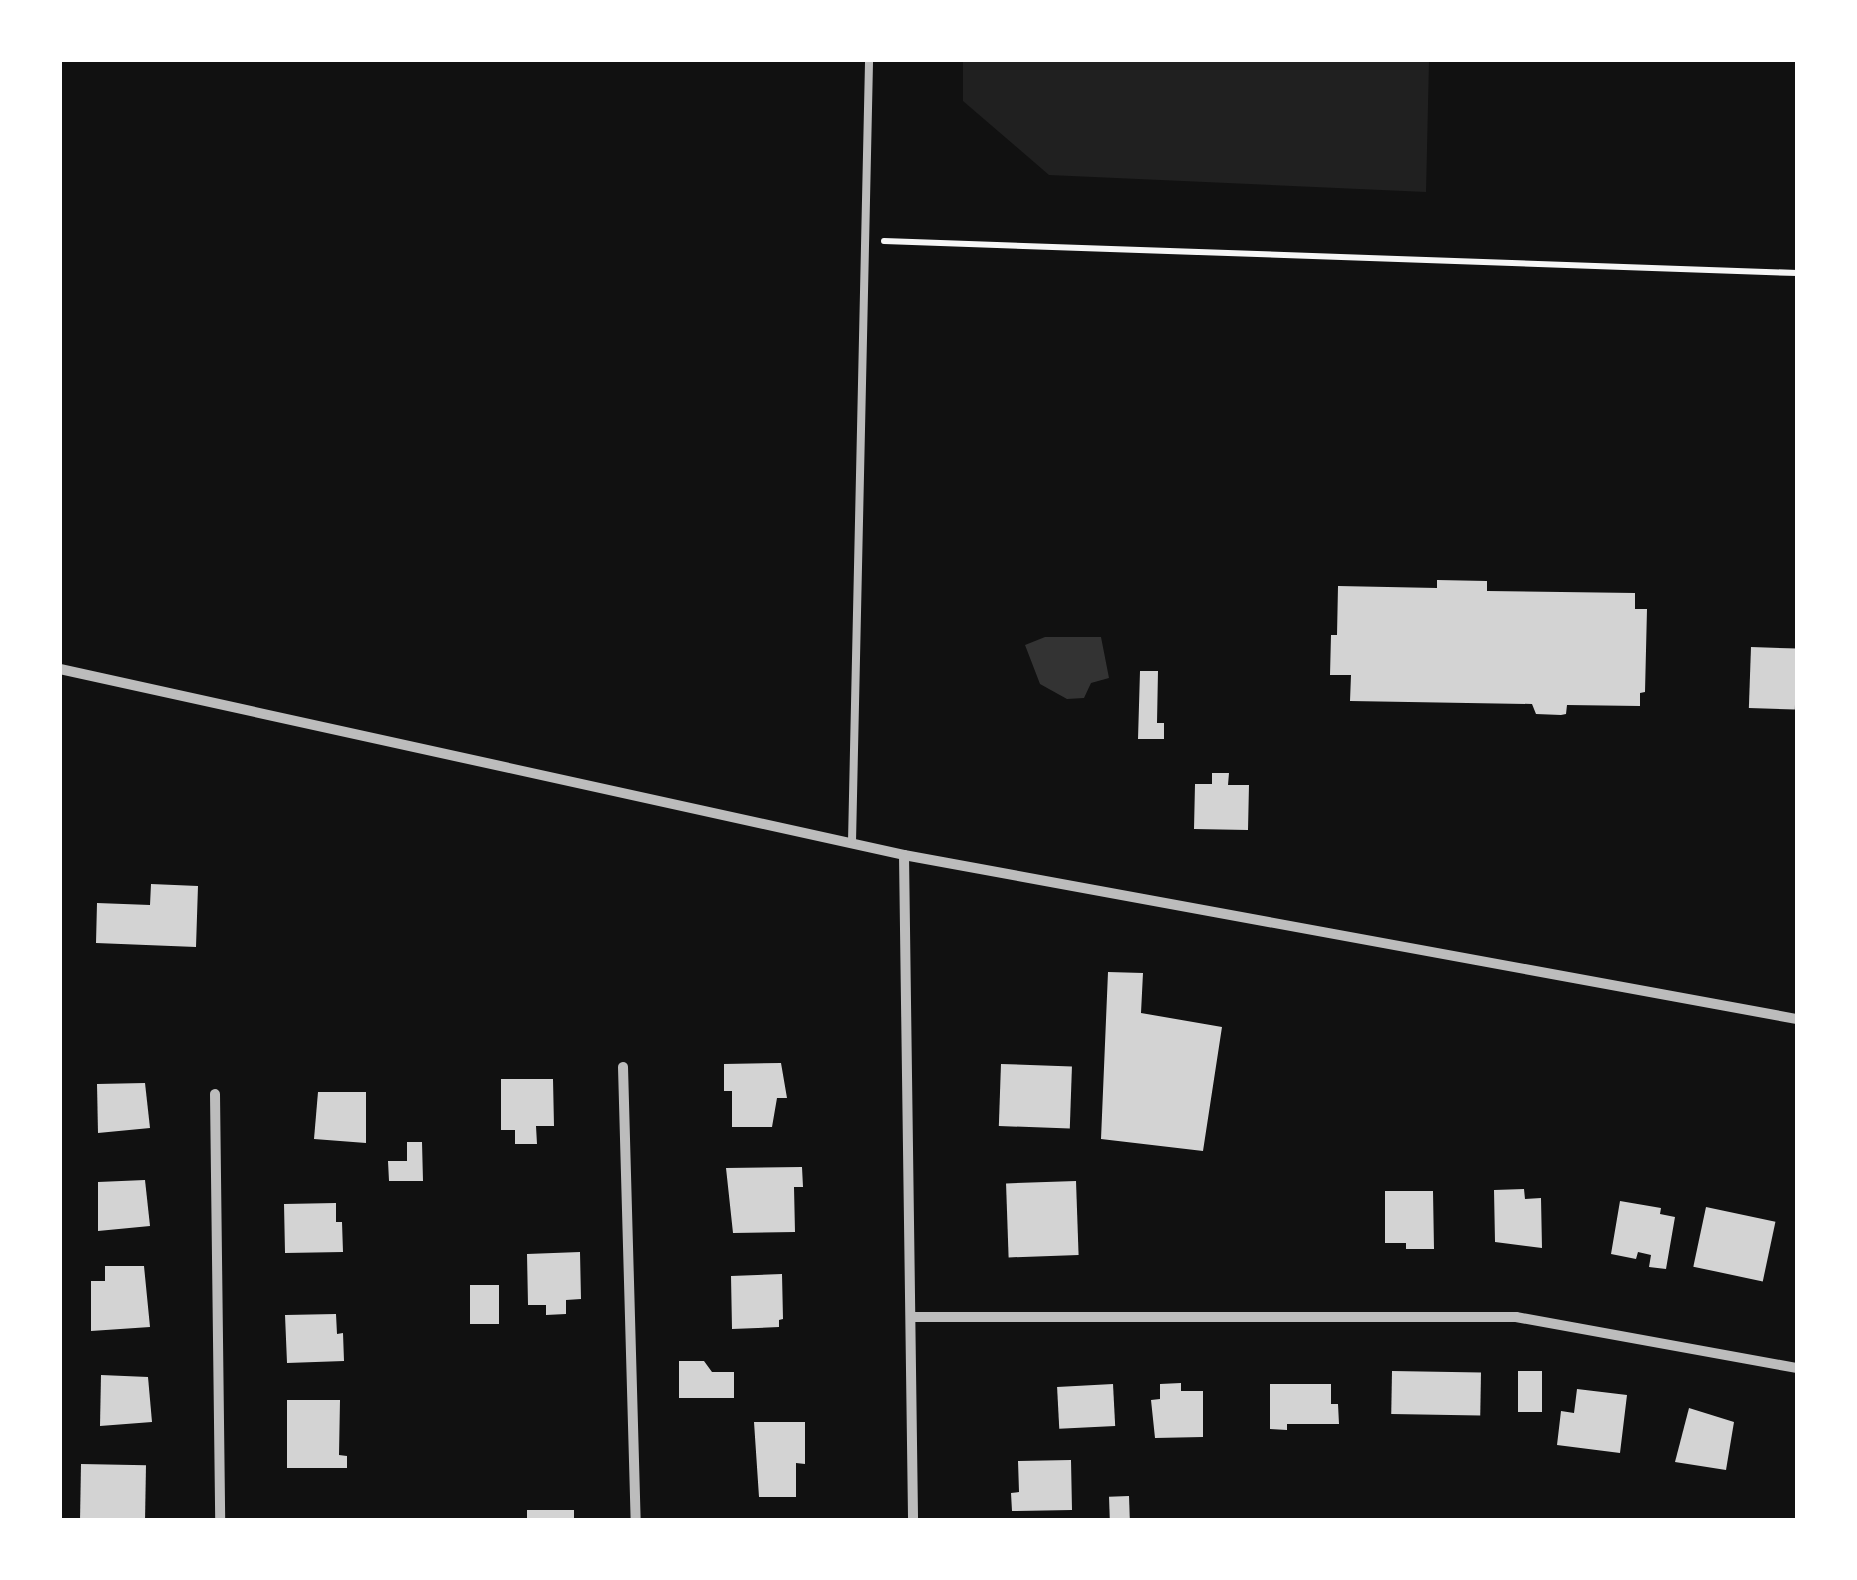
<!DOCTYPE html>
<style>
body{margin:0}
#map{position:relative;width:1857px;height:1580px;overflow:hidden;background:#111;font-family:"Roboto Condensed",sans-serif}
div>[style]{position:absolute}
[style*='--x']{left:calc(var(--x)*1px);top:calc(var(--y)*1px);width:calc(var(--w)*1px);rotate:calc(var(--a)*1deg)}
.green>*{inset:0;background:#202020}
.water>*{inset:0;background:#333}
.building>*{inset:0;background:#d3d3d3;transform-origin:0 0}
.path>*{height:6px;margin:-3px;padding:0 3px;transform-origin:3px;border-radius:3px;background:#f5f5f5}
.service>*{height:8px;margin:-4px;padding:0 4px;transform-origin:4px;border-radius:4px;background:#bcbcbc}
.minor>*{height:10px;margin:-5px;padding:0 5px;transform-origin:5px;border-radius:5px;background:#bcbcbc}
span{translate:-50% -50%;white-space:nowrap;text-align:center;line-height:1.15;-webkit-text-stroke:10px #fff;paint-order:stroke}
.frame{position:absolute;inset:0;border:62px solid #fff;pointer-events:none}
</style>
<div id="map">
<div class="green">
<i style="clip-path:polygon(963px 60px,1429px 60px,1426px 192px,1049px 175px,963px 101px)"></i>
</div>
<div class="water">
<i style="clip-path:polygon(1045px 637px,1101px 637px,1109px 678px,1091px 683px,1084px 698px,1067px 699px,1040px 684px,1025px 645px)"></i>
</div>
<div class="building">
<i style="clip-path:polygon(1437px 580px,1487px 581px,1487px 591px,1635px 593px,1635px 609px,1647px 609px,1645px 692px,1640px 693px,1640px 706px,1567px 705px,1566px 714px,1561px 715px,1536px 714px,1532px 704px,1350px 701px,1351px 675px,1330px 675px,1331px 635px,1337px 635px,1338px 586px,1437px 588px)"></i>
<i style="left:1751px;top:647px;width:46px;height:61px;rotate:2deg"></i>
<i style="clip-path:polygon(1140px 671px,1158px 671px,1157px 723px,1164px 723px,1164px 739px,1138px 739px)"></i>
<i style="clip-path:polygon(1212px 773px,1229px 773px,1228px 785px,1249px 785px,1248px 830px,1194px 829px,1195px 784px,1212px 784px)"></i>
<i style="clip-path:polygon(151px 884px,198px 886px,196px 947px,96px 943px,97px 903px,150px 905px)"></i>
<i style="clip-path:polygon(1108px 972px,1143px 973px,1141px 1013px,1222px 1027px,1203px 1151px,1101px 1139px)"></i>
<i style="clip-path:polygon(781px 1063px,787px 1098px,777px 1098px,772px 1127px,732px 1127px,732px 1091px,724px 1091px,724px 1064px)"></i>
<i style="left:1001px;top:1064px;width:71px;height:62px;rotate:2deg"></i>
<i style="clip-path:polygon(501px 1079px,553px 1079px,554px 1126px,536px 1126px,537px 1144px,515px 1144px,515px 1130px,501px 1130px)"></i>
<i style="clip-path:polygon(145px 1083px,150px 1128px,98px 1133px,97px 1084px)"></i>
<i style="clip-path:polygon(318px 1092px,366px 1092px,366px 1143px,314px 1139px)"></i>
<i style="clip-path:polygon(407px 1142px,422px 1142px,423px 1181px,389px 1181px,388px 1161px,407px 1161px)"></i>
<i style="clip-path:polygon(802px 1167px,803px 1187px,794px 1187px,795px 1232px,733px 1233px,726px 1168px)"></i>
<i style="clip-path:polygon(145px 1180px,150px 1226px,98px 1231px,98px 1182px)"></i>
<i style="left:1076px;top:1181px;width:74px;height:70px;rotate:88deg"></i>
<i style="clip-path:polygon(1524px 1189px,1525px 1199px,1541px 1198px,1542px 1248px,1495px 1242px,1494px 1190px)"></i>
<i style="clip-path:polygon(1385px 1191px,1433px 1191px,1434px 1249px,1406px 1249px,1406px 1243px,1385px 1243px)"></i>
<i style="clip-path:polygon(1620px 1201px,1661px 1208px,1660px 1214px,1675px 1217px,1666px 1269px,1649px 1267px,1651px 1255px,1638px 1252px,1636px 1259px,1611px 1254px)"></i>
<i style="clip-path:polygon(336px 1203px,336px 1222px,342px 1222px,343px 1252px,285px 1253px,284px 1204px)"></i>
<i style="left:1706px;top:1207px;width:71px;height:61px;rotate:12deg"></i>
<i style="clip-path:polygon(580px 1252px,581px 1299px,566px 1300px,566px 1314px,546px 1315px,546px 1305px,528px 1305px,527px 1254px)"></i>
<i style="clip-path:polygon(105px 1266px,144px 1266px,150px 1327px,91px 1331px,91px 1281px,105px 1281px)"></i>
<i style="clip-path:polygon(782px 1274px,783px 1319px,779px 1320px,779px 1327px,732px 1329px,731px 1276px)"></i>
<i style="left:499px;top:1285px;width:39px;height:29px;rotate:90deg"></i>
<i style="clip-path:polygon(336px 1314px,337px 1334px,343px 1333px,344px 1361px,287px 1363px,285px 1315px)"></i>
<i style="clip-path:polygon(679px 1361px,704px 1361px,712px 1372px,734px 1372px,734px 1398px,679px 1398px)"></i>
<i style="left:1392px;top:1371px;width:89px;height:43px;rotate:1deg"></i>
<i style="left:1518px;top:1371px;width:24px;height:41px"></i>
<i style="clip-path:polygon(101px 1375px,148px 1377px,152px 1422px,100px 1426px)"></i>
<i style="clip-path:polygon(1181px 1383px,1181px 1391px,1203px 1391px,1203px 1437px,1155px 1438px,1151px 1400px,1160px 1399px,1160px 1384px)"></i>
<i style="left:1113px;top:1384px;width:42px;height:56px;rotate:87deg"></i>
<i style="clip-path:polygon(1270px 1384px,1331px 1384px,1331px 1404px,1338px 1404px,1339px 1424px,1287px 1424px,1287px 1430px,1270px 1429px)"></i>
<i style="clip-path:polygon(1577px 1389px,1627px 1395px,1620px 1453px,1557px 1445px,1561px 1411px,1574px 1413px)"></i>
<i style="clip-path:polygon(287px 1400px,340px 1400px,339px 1455px,347px 1456px,347px 1468px,287px 1468px)"></i>
<i style="clip-path:polygon(1689px 1408px,1734px 1422px,1726px 1470px,1675px 1462px)"></i>
<i style="clip-path:polygon(754px 1422px,805px 1422px,805px 1464px,796px 1463px,796px 1497px,759px 1497px)"></i>
<i style="clip-path:polygon(1071px 1460px,1072px 1510px,1012px 1511px,1011px 1493px,1019px 1492px,1018px 1461px)"></i>
<i style="left:81px;top:1464px;width:65px;height:56px;rotate:1deg"></i>
<i style="left:1129px;top:1496px;width:24px;height:20px;rotate:88deg"></i>
<i style="left:574px;top:1510px;width:10px;height:47px;rotate:90deg"></i>
</div>
<div class="path">
<i style="--x:884;--y:241;--w:914;--a:2.01"></i>
</div>
<div class="service">
<i style="--x:852;--y:842;--w:782;--a:-88.75"></i>
</div>
<div class="minor">
<i style="--x:60;--y:669;--w:864;--a:12.43"></i>
<i style="--x:904;--y:855;--w:908;--a:10.41"></i>
<i style="--x:904;--y:855;--w:665;--a:89.22"></i>
<i style="--x:623;--y:1067;--w:453;--a:88.4"></i>
<i style="--x:215;--y:1094;--w:426;--a:89.3"></i>
<i style="--x:911;--y:1317;--w:605;--a:0"></i>
<i style="--x:1516;--y:1317;--w:286;--a:10.3"></i>
</div>
<div class="frame"></div>
</div>
